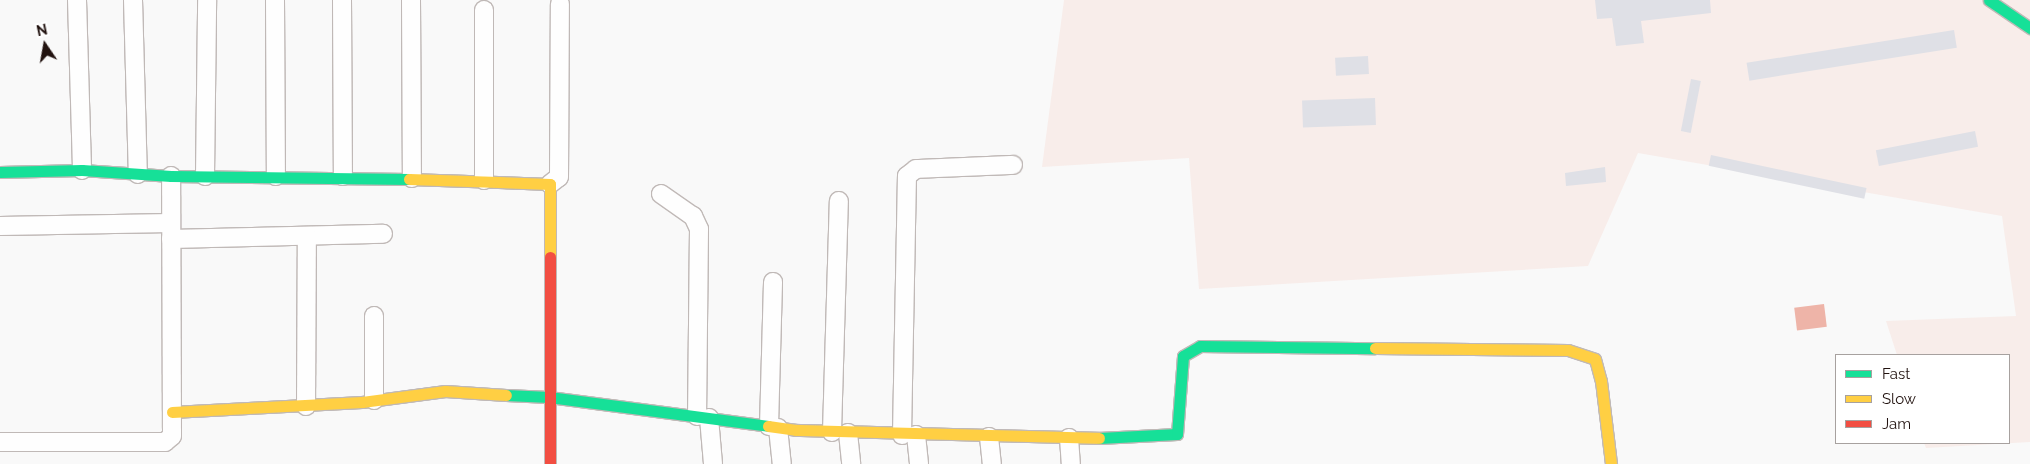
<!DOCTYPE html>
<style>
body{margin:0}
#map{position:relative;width:2030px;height:464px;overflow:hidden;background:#f9f9f9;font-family:Raleway,sans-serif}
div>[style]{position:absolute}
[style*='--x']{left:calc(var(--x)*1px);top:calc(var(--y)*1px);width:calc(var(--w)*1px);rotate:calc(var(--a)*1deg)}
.built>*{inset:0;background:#f8edea}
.water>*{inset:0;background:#eeb4a8;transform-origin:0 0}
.building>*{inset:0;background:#dfe0e6;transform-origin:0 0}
.roads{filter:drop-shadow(1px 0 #c0b9b7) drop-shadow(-1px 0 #c0b9b7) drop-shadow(0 1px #c0b9b7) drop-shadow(0 -1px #c0b9b7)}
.street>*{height:18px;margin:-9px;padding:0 9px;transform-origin:9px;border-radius:9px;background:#fefefe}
.fast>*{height:11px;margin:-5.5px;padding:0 5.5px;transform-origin:5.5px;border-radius:5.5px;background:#16e098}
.slow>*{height:11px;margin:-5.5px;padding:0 5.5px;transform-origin:5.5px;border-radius:5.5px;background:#ffcf43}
.jam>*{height:11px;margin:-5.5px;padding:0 5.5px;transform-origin:5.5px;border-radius:5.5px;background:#f24e42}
span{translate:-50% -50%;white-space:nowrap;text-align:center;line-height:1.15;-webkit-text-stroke:5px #fff;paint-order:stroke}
.legend{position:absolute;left:1835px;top:354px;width:175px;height:90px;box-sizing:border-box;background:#fff;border:1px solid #a7a19f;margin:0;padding:6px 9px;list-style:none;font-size:15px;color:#221310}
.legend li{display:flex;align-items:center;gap:10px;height:25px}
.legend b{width:25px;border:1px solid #a7a19f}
.north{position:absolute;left:20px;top:20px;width:50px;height:50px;-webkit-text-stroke:4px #fff;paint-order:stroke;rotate:348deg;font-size:14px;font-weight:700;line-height:20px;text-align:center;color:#221310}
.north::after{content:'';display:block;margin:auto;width:18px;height:22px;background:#221310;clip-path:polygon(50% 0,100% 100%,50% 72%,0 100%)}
</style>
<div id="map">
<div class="built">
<i style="clip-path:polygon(1064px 0,2030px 0,2030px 442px,1926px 448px,1924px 443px,2009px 443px,2009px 355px,1897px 355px,1886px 321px,2016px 316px,2002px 216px,1638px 153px,1588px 266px,1199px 289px,1189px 158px,1042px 167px)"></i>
</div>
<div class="water">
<i style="left:1824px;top:304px;width:23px;height:30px;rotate:83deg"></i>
</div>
<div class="building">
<i style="clip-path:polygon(1595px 0,1710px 0,1711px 13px,1641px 21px,1644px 43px,1616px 46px,1612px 18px,1597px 19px)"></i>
<i style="left:1954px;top:30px;width:18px;height:210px;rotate:81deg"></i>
<i style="left:1368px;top:56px;width:18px;height:33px;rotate:87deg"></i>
<i style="left:1691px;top:79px;width:10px;height:53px;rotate:11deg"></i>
<i style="left:1375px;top:98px;width:27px;height:73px;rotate:88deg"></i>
<i style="left:1975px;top:131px;width:16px;height:101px;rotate:79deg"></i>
<i style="left:1711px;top:155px;width:159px;height:11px;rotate:12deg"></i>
<i style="clip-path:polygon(1605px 167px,1606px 182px,1566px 186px,1565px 173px)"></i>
</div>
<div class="roads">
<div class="street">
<i style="--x:77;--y:0;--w:170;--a:88.3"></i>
<i style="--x:133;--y:0;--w:174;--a:88.4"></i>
<i style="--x:275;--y:0;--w:176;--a:89.7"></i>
<i style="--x:342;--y:0;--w:176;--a:89.7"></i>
<i style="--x:411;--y:0;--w:178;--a:89.7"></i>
<i style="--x:205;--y:176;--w:176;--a:-89.3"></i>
<i style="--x:484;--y:180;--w:170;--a:-90"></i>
<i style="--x:550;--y:184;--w:11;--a:-38"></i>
<i style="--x:559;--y:177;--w:173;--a:-89.7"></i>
<i style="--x:661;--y:194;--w:39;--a:35"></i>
<i style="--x:693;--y:216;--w:14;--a:65"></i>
<i style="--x:699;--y:229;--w:187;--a:90.6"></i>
<i style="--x:0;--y:226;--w:171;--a:-1"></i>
<i style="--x:171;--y:239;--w:212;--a:-1.4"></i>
<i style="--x:374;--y:316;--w:84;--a:90"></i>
<i style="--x:306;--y:406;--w:170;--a:-89.7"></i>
<i style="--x:709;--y:418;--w:46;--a:85"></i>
<i style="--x:769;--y:426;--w:144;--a:-88.4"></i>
<i style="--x:778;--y:428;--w:36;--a:84"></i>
<i style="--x:832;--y:432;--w:231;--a:-88.3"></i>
<i style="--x:848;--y:433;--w:31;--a:84"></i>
<i style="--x:902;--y:435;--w:259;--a:-88.9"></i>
<i style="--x:907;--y:176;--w:11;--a:-38"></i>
<i style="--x:916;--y:169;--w:97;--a:-2.4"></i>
<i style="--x:916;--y:435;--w:29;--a:84"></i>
<i style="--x:989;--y:437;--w:27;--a:84"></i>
<i style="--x:1069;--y:438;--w:26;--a:86"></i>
<i style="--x:0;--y:442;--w:165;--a:0"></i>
<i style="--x:165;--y:442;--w:9;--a:-41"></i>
<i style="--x:172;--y:436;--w:260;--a:-90.2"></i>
</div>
<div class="fast">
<i style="--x:1989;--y:0;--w:50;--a:34.3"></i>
<i style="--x:0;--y:172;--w:82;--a:-1.4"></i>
<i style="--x:82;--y:170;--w:89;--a:3.9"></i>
<i style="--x:171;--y:176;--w:238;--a:0.7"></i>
<i style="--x:506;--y:395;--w:43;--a:2.7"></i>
<i style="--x:549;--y:397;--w:221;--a:7.5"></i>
<i style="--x:1099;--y:438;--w:78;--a:-2.9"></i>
<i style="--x:1177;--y:434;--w:78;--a:-85.6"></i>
<i style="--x:1183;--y:356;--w:20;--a:-30"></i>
<i style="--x:1200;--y:346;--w:175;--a:0.7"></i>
</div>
<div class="slow">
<i style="--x:409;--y:179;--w:141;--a:2"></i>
<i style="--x:550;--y:184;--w:73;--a:90"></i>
<i style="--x:1375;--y:348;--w:193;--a:0.6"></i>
<i style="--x:1568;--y:350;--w:28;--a:18"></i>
<i style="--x:1595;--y:359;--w:23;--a:75"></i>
<i style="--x:1601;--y:381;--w:84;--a:83.1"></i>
<i style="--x:172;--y:412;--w:190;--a:-3"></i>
<i style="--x:362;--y:402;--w:84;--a:-7.5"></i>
<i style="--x:445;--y:391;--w:61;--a:3.8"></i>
<i style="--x:768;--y:426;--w:28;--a:8"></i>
<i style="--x:796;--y:430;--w:303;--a:1.5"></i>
</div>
<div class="jam">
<i style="--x:550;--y:257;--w:207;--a:90"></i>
</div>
</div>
<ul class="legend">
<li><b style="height:6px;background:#16e098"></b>Fast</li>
<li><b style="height:6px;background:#ffcf43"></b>Slow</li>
<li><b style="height:6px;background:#f24e42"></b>Jam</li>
</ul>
<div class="north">N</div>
</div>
